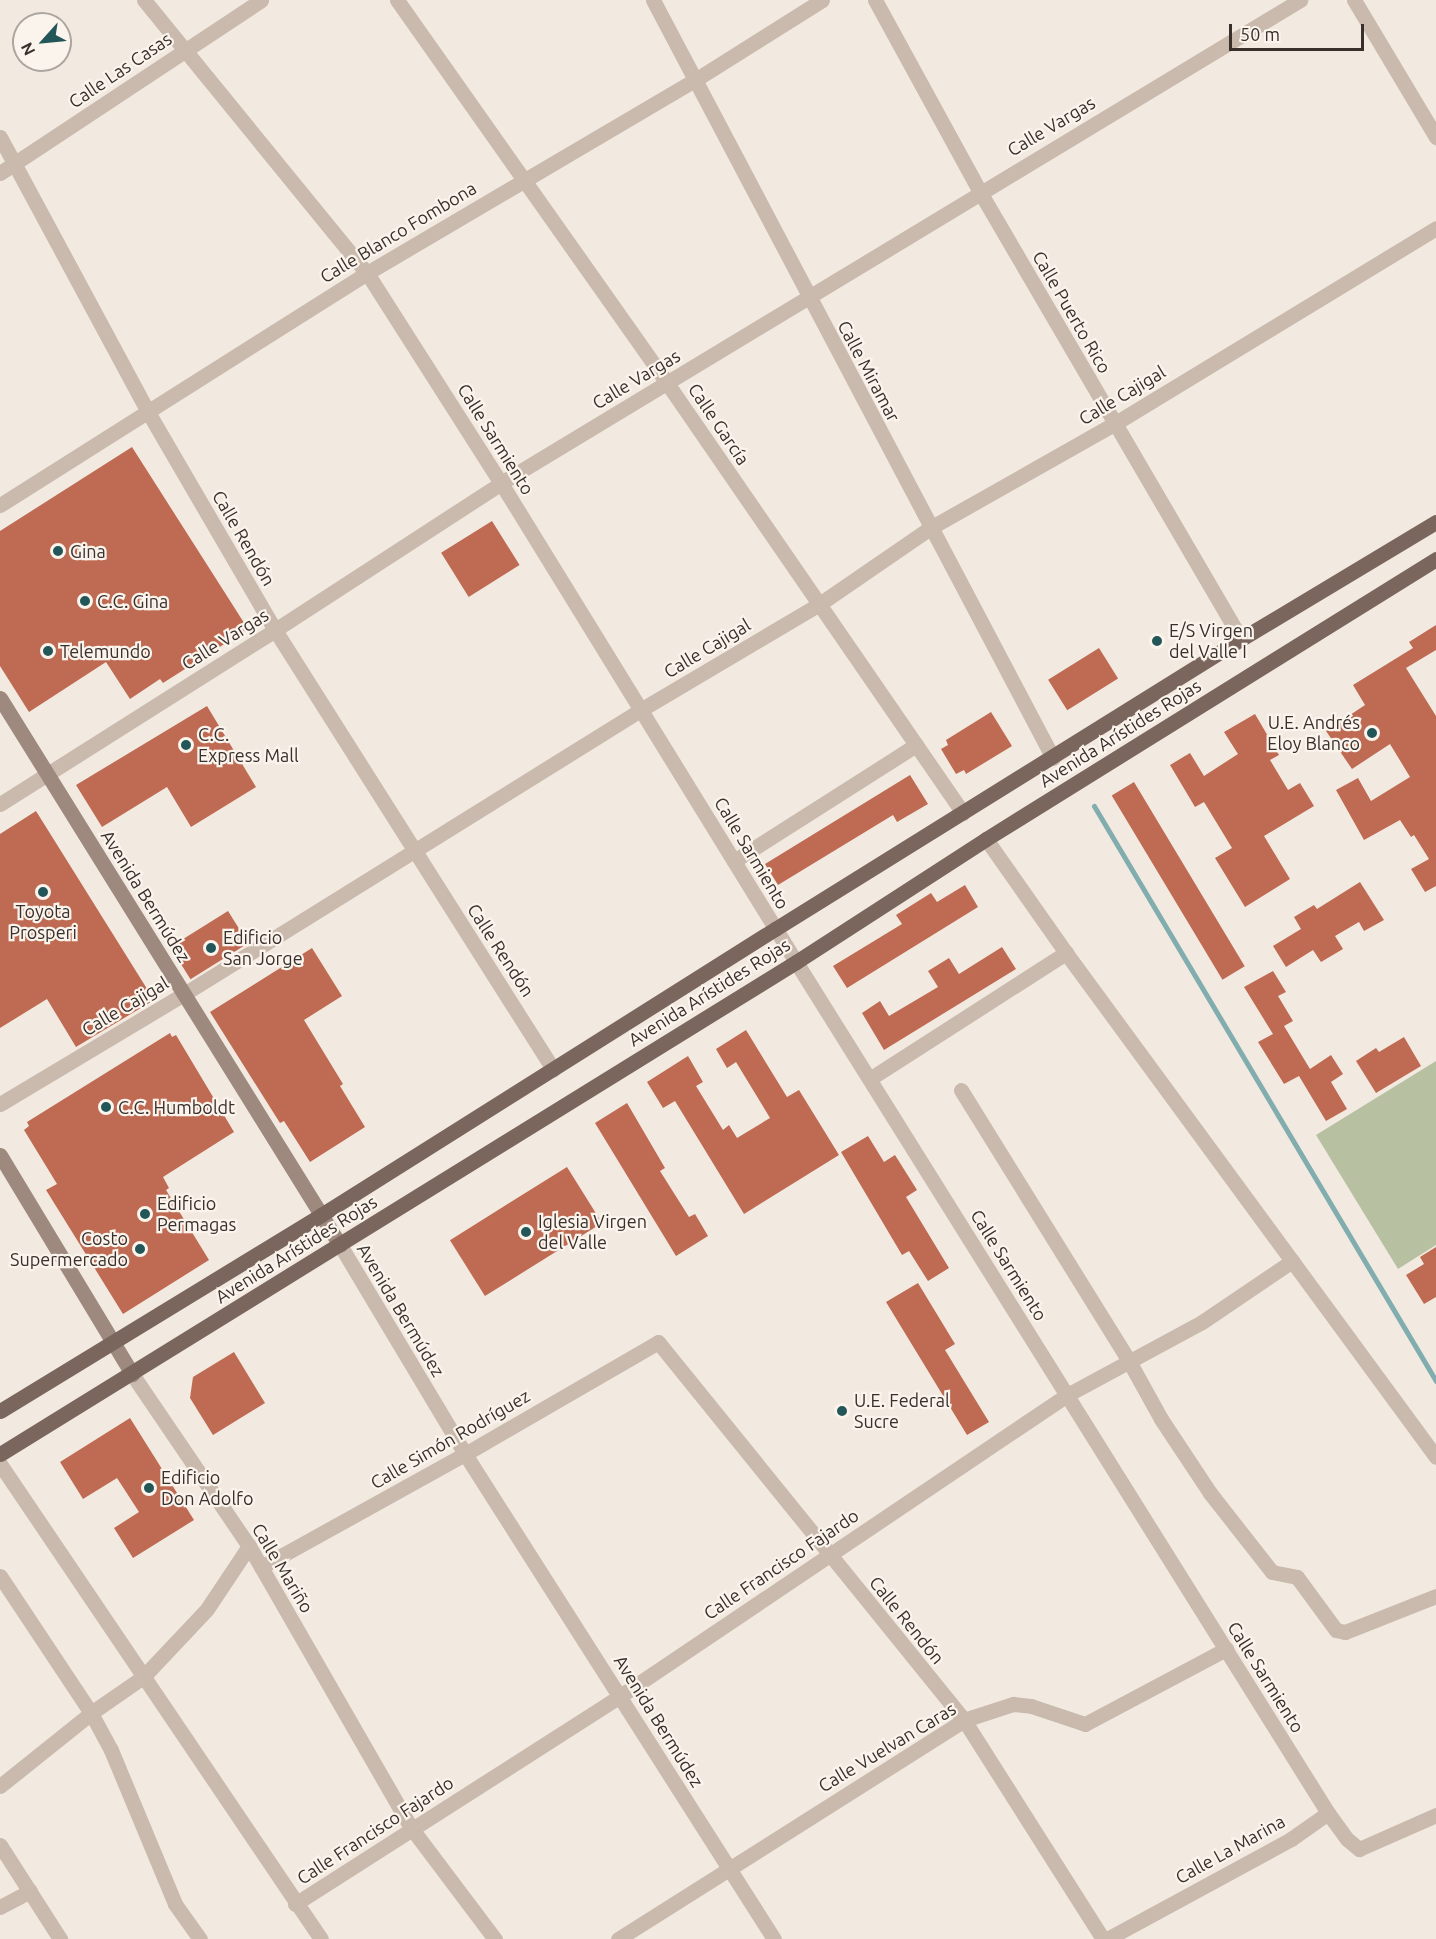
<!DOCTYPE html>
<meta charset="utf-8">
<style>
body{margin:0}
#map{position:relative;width:1436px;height:1939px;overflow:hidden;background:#f2eae1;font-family:Ubuntu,sans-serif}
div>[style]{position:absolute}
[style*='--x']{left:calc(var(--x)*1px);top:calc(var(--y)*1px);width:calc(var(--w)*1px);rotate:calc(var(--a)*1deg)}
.green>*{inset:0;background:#b7c1a1}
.stream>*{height:5px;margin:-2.5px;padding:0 2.5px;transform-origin:2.5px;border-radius:2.5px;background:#81adae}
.building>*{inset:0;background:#bf6a52;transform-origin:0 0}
.street>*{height:15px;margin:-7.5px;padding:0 7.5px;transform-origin:7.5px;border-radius:7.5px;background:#cabaad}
.secondary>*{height:15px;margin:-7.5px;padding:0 7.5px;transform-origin:7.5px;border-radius:7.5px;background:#9e897e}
.primary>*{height:15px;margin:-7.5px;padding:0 7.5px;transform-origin:7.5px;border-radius:7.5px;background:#7a665d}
.dots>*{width:16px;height:16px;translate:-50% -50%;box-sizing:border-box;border:3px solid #faf4ed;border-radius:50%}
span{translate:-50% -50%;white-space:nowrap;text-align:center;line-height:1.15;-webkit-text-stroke:4.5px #faf4ed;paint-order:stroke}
.street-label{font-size:18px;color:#392f2b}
.poi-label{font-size:18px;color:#392f2b}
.left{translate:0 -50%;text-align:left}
.right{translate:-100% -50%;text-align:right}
.north{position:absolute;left:12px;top:12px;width:60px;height:60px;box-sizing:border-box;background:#faf4ed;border:2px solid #ada59f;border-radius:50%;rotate:243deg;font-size:16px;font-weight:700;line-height:24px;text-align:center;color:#392f2b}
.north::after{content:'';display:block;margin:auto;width:21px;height:27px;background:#235658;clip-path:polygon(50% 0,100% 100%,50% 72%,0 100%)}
.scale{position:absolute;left:1229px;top:24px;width:135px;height:27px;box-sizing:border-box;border:3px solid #392f2b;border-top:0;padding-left:8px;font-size:18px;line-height:21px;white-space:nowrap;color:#392f2b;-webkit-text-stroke:4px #faf4ed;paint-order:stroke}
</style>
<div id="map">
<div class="green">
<i style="clip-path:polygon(1436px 1061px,1436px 1245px,1398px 1269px,1316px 1135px)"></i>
</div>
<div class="stream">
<i style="--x:1094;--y:806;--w:669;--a:59.26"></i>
</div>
<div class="building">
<i style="clip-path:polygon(132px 447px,248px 629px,163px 683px,160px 679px,130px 699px,106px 662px,29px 712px,0 666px,0 531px)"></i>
<i style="left:492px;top:521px;width:52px;height:60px;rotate:58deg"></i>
<i style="clip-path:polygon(1436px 625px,1436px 650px,1406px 668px,1436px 716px,1436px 886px,1425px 892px,1411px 869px,1429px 859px,1414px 835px,1411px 837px,1400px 820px,1364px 840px,1336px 790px,1358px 778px,1371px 801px,1410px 777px,1390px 744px,1352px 769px,1326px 731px,1365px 705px,1353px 685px,1413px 648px,1409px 642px)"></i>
<i style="left:1099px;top:648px;width:36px;height:60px;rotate:58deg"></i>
<i style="clip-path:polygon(207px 706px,256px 787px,191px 827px,167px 787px,102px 827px,76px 785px)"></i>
<i style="clip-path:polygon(991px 712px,1012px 746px,966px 774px,964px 770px,956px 774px,941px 749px,948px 745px,946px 740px)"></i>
<i style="clip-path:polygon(1255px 714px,1279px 755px,1270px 760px,1288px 790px,1300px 783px,1314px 806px,1264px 836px,1290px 879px,1245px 907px,1215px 858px,1232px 848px,1204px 802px,1195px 807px,1170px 765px,1190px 753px,1204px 776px,1238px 754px,1224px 732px)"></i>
<i style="clip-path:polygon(910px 775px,928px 804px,897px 822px,893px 815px,778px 885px,765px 864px)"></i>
<i style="left:1134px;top:782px;width:215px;height:26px;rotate:59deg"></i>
<i style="clip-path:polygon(36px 811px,154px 1000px,76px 1047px,47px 999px,0 1028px,0 834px)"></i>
<i style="clip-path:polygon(1360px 882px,1384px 920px,1364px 931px,1359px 922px,1335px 936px,1343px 949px,1321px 962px,1313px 950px,1286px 967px,1273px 946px,1301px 929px,1294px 917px,1314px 905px,1317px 909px)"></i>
<i style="clip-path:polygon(965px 885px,978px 907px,847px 988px,833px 966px,902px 924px,896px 915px,931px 893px,937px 902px)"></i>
<i style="left:228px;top:911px;width:38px;height:68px;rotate:58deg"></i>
<i style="clip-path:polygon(1002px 947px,1016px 969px,884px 1050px,862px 1013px,880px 1001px,889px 1016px,938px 987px,928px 971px,949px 958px,959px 974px)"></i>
<i style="clip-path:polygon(312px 948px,342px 996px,304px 1020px,343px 1084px,340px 1086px,365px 1127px,310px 1162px,284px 1121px,280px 1123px,210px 1012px)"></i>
<i style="clip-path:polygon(1273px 971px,1286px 992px,1278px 996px,1293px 1021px,1284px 1026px,1310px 1069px,1331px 1055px,1343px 1074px,1331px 1082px,1347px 1109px,1326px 1121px,1299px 1076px,1284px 1084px,1258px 1042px,1273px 1034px,1244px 987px)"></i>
<i style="clip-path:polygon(746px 1030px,787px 1097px,799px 1090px,839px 1155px,744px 1214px,675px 1101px,663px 1108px,647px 1082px,688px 1056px,703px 1082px,696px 1086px,723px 1130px,729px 1125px,737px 1138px,770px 1118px,736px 1062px,727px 1068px,716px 1049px)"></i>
<i style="clip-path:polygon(170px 1033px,172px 1037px,176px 1035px,234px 1132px,163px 1177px,169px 1188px,166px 1190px,209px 1260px,123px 1314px,46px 1190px,57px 1184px,24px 1130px,29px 1126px,27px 1122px)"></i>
<i style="clip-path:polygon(1404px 1037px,1421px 1066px,1376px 1093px,1356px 1061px,1376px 1048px,1379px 1052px)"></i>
<i style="clip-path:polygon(627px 1103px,665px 1168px,660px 1171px,689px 1217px,695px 1214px,708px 1236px,676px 1256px,595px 1123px)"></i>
<i style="clip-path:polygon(868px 1136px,884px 1162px,895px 1155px,917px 1190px,906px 1197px,949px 1268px,928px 1281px,909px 1251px,902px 1255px,841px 1152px)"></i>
<i style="left:567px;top:1167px;width:66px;height:138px;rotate:58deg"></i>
<i style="clip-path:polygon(1436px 1247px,1436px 1297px,1424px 1304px,1406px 1275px,1424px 1264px,1420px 1257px)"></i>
<i style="clip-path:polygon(918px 1283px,955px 1344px,945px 1350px,989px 1422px,967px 1435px,886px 1302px)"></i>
<i style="clip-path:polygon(234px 1352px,265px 1403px,213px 1435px,190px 1398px,193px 1377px)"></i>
<i style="clip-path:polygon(130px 1418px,194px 1520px,133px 1558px,114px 1528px,139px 1512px,117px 1478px,83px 1499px,60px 1462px)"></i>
</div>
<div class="street">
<i style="--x:144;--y:0;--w:353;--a:50.8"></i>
<i style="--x:367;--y:273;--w:249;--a:57.5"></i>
<i style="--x:501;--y:483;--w:563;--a:58.37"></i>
<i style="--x:796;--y:962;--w:1004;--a:57.99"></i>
<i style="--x:1328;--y:1813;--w:32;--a:54"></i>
<i style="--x:1347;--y:1839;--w:16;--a:40"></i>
<i style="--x:1359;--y:1849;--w:84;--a:-23.8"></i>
<i style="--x:397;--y:0;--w:469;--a:54.8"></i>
<i style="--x:667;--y:383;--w:522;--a:55.46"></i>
<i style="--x:653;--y:0;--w:857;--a:62.18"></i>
<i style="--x:875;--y:0;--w:219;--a:61.3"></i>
<i style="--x:980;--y:192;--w:518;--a:59.72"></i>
<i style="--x:1354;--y:0;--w:160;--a:59.1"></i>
<i style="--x:0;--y:137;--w:312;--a:61.7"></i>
<i style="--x:148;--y:412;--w:252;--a:59.8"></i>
<i style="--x:275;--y:630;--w:520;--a:57.66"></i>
<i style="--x:0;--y:173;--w:313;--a:-33.5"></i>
<i style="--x:0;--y:505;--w:434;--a:-32.3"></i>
<i style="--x:367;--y:273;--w:381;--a:-30.5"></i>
<i style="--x:695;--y:80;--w:150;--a:-32.2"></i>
<i style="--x:0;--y:804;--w:325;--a:-32.3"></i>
<i style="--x:275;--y:630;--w:270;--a:-33"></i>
<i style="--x:501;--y:483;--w:934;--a:-31.15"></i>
<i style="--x:986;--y:839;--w:139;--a:54.9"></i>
<i style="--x:1066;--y:953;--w:625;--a:53.72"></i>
<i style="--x:734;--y:861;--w:216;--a:-32.5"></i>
<i style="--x:871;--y:1078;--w:232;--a:-32.7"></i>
<i style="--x:961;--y:1090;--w:321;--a:58.2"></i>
<i style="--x:1130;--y:1363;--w:64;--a:61"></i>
<i style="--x:1161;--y:1419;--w:89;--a:56.5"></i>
<i style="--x:1210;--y:1493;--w:100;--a:51.9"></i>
<i style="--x:1272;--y:1572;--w:25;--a:11"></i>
<i style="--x:1297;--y:1577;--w:66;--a:53.7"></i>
<i style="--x:1336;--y:1630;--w:9;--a:13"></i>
<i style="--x:1345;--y:1632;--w:98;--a:-21.6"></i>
<i style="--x:0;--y:1104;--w:214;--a:-30.9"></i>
<i style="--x:184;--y:994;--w:539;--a:-31.89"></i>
<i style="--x:642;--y:709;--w:204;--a:-30.6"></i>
<i style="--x:818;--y:605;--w:136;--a:-34.5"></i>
<i style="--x:930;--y:528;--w:211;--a:-29.5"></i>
<i style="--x:1114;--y:424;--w:377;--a:-31.3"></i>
<i style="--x:340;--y:1245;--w:244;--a:59.1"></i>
<i style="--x:465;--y:1454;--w:575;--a:57.5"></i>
<i style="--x:132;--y:1374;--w:208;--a:55.8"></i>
<i style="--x:249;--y:1546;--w:327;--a:60.1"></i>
<i style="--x:412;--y:1829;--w:138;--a:53"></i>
<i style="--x:0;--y:1464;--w:573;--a:55.95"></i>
<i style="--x:261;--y:1567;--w:233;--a:-29"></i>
<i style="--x:465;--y:1454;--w:223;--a:-30.1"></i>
<i style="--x:658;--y:1342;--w:486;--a:51"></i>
<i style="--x:964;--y:1720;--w:259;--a:57.6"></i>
<i style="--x:0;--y:1576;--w:164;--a:56.4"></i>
<i style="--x:91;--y:1713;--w:42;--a:61.6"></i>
<i style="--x:111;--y:1750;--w:167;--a:67.4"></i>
<i style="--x:175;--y:1904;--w:43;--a:54.5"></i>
<i style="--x:0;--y:1786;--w:117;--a:-38.7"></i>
<i style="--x:91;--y:1713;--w:63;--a:-34.7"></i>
<i style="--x:143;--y:1677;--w:93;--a:-46.7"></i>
<i style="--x:207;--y:1609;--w:76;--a:-56.3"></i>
<i style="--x:0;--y:1845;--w:112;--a:57.4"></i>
<i style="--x:295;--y:1904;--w:386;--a:-32.6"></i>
<i style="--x:620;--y:1696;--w:539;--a:-33.96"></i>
<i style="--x:1067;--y:1395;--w:153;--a:-28.4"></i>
<i style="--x:1202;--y:1322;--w:109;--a:-34.1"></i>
<i style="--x:0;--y:1907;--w:34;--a:-28"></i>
<i style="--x:618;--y:1939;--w:409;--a:-32.3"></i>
<i style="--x:964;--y:1720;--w:52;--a:-18.1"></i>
<i style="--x:1013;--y:1704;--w:18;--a:6"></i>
<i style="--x:1031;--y:1706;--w:57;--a:18.4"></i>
<i style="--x:1085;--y:1724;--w:160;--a:-28"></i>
<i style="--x:1107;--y:1939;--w:209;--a:-28.5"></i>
<i style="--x:1291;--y:1839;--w:45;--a:-35.1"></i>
</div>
<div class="secondary">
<i style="--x:0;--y:698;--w:644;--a:58.14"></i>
<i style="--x:0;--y:1155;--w:256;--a:58.9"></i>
</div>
<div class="primary">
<i style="--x:0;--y:1411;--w:376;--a:-31.4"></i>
<i style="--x:321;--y:1215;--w:537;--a:-32.21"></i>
<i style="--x:775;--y:929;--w:549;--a:-31.89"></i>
<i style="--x:1241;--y:639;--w:227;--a:-31"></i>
<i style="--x:0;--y:1454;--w:936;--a:-31.72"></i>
<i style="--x:796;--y:962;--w:226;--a:-32.9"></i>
<i style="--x:986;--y:839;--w:530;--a:-31.89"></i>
</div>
<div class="dots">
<i style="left:58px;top:551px;background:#235658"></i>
<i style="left:85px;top:601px;background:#235658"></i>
<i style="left:1157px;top:641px;background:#235658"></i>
<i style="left:48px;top:651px;background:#235658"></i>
<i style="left:1372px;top:733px;background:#235658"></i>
<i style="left:186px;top:745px;background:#235658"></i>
<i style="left:43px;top:892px;background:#235658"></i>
<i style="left:211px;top:948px;background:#235658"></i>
<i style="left:106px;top:1107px;background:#235658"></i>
<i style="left:145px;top:1214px;background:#235658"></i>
<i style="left:526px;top:1232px;background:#235658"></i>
<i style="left:140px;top:1249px;background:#235658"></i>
<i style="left:842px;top:1411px;background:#235658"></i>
<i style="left:149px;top:1488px;background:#235658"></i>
</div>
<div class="street-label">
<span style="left:120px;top:70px;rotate:-34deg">Calle Las Casas</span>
<span style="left:1051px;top:126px;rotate:-31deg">Calle Vargas</span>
<span style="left:398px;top:232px;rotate:-31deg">Calle Blanco Fombona</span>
<span style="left:1072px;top:312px;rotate:60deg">Calle Puerto Rico</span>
<span style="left:869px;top:371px;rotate:62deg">Calle Miramar</span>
<span style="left:636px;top:379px;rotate:-31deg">Calle Vargas</span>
<span style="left:1122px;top:395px;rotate:-31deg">Calle Cajigal</span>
<span style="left:719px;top:424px;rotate:56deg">Calle García</span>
<span style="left:496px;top:439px;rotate:58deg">Calle Sarmiento</span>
<span style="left:244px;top:538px;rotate:60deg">Calle Rendón</span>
<span style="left:225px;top:639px;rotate:-32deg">Calle Vargas</span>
<span style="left:707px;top:648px;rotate:-31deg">Calle Cajigal</span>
<span style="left:1120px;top:733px;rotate:-32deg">Avenida Arístides Rojas</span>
<span style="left:752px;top:853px;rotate:59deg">Calle Sarmiento</span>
<span style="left:146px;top:896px;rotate:58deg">Avenida Bermúdez</span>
<span style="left:501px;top:950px;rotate:57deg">Calle Rendón</span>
<span style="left:709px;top:992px;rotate:-32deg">Avenida Arístides Rojas</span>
<span style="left:125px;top:1006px;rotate:-31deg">Calle Cajigal</span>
<span style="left:296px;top:1249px;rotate:-32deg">Avenida Arístides Rojas</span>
<span style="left:1009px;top:1265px;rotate:58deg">Calle Sarmiento</span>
<span style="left:401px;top:1310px;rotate:59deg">Avenida Bermúdez</span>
<span style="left:450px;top:1439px;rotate:-30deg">Calle Simón Rodríguez</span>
<span style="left:781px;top:1564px;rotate:-34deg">Calle Francisco Fajardo</span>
<span style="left:283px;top:1568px;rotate:59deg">Calle Mariño</span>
<span style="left:907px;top:1620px;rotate:51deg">Calle Rendón</span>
<span style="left:1266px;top:1677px;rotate:58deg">Calle Sarmiento</span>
<span style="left:659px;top:1721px;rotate:58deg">Avenida Bermúdez</span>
<span style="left:887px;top:1747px;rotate:-31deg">Calle Vuelvan Caras</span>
<span style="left:375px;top:1830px;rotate:-33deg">Calle Francisco Fajardo</span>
<span style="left:1230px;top:1849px;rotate:-29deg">Calle La Marina</span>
</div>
<div class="poi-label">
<span class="left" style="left:70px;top:551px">Gina</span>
<span class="left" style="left:97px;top:601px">C.C. Gina</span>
<span class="left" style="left:1169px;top:641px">E/S Virgen<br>del Valle I</span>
<span class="left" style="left:60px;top:651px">Telemundo</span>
<span class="right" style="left:1360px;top:733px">U.E. Andrés<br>Eloy Blanco</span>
<span class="left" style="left:198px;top:745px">C.C.<br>Express Mall</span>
<span style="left:43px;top:922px">Toyota<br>Prosperi</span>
<span class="left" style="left:223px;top:948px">Edificio<br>San Jorge</span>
<span class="left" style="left:118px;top:1107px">C.C. Humboldt</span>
<span class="left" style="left:157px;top:1214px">Edificio<br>Permagas</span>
<span class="left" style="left:538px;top:1232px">Iglesia Virgen<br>del Valle</span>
<span class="right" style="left:128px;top:1249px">Costo<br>Supermercado</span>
<span class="left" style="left:854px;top:1411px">U.E. Federal<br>Sucre</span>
<span class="left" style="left:161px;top:1488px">Edificio<br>Don Adolfo</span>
</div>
<div class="north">N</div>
<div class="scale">50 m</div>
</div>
